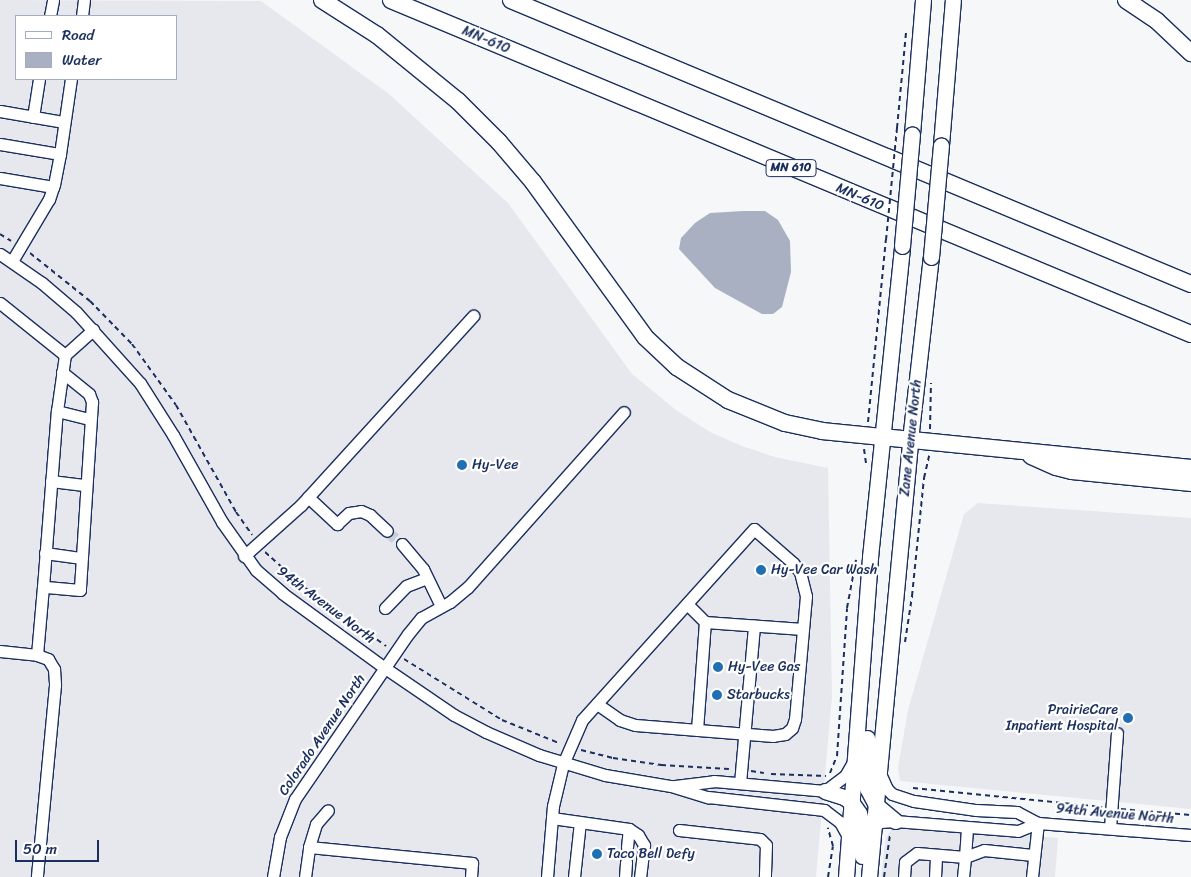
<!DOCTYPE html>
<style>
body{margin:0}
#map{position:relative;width:1191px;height:877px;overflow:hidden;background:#f6f7f9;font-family:Sriracha,sans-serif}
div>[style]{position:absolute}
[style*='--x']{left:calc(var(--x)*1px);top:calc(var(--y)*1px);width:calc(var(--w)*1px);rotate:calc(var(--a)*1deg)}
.built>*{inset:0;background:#e6e8ee}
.water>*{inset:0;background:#a9b0c1}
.minor-tunnel>*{height:11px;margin-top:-5.5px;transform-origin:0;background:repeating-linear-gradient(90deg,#cacfda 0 11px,transparent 0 16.5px)}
.path>*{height:2px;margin-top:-1px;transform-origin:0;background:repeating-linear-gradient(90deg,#1b2f5e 0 5px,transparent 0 9px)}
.roads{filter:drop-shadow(1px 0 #1b2f5e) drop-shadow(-1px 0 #1b2f5e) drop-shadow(0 1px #1b2f5e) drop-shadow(0 -1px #1b2f5e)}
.minor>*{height:11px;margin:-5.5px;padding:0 5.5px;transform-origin:5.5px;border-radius:5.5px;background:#fff}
.major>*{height:15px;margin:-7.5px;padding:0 7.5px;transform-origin:7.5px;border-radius:7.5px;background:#fff}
.highway>*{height:16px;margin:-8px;padding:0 8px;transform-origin:8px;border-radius:8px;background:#fff}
.path-bridge>*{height:2px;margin-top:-1px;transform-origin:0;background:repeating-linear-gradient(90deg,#1b2f5e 0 5px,transparent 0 9px)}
.bridges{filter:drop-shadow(1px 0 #1b2f5e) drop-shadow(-1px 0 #1b2f5e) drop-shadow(0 1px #1b2f5e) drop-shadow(0 -1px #1b2f5e)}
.major-bridge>*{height:15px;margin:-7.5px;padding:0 7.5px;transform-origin:7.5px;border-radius:7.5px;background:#fff}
.dots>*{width:14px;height:14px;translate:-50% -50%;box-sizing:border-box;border:2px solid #fff;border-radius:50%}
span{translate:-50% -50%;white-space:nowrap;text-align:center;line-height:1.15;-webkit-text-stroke:4.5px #fff;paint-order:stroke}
.shield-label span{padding:1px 4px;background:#fff;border:1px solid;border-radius:4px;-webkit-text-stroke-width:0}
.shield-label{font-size:12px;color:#1b2f5e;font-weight:700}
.street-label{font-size:14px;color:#1b2f5e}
.poi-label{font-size:14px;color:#1b2f5e}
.left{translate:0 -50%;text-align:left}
.right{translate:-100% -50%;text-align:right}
.legend{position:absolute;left:15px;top:15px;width:162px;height:65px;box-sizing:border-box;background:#fff;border:1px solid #a4acbf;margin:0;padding:6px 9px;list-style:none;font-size:15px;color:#1b2f5e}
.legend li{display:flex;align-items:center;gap:10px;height:25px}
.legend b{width:25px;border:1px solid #a4acbf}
.scale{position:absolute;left:15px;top:840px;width:84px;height:22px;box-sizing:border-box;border:2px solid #1b2f5e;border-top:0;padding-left:6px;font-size:15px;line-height:18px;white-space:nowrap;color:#1b2f5e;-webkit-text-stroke:4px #fff;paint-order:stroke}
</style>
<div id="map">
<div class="built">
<i style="clip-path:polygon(evenodd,0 0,261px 1px,389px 94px,508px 203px,632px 374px,676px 410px,710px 432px,742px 446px,775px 457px,828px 468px,832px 697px,816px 877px,0 877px,0 0,16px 16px,176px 16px,176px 79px,16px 79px,16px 16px)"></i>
<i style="clip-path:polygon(978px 503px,1191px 518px,1191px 809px,900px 781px,898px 768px,908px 710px,964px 514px)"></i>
<i style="clip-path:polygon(907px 825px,1058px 838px,1055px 877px,881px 877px,886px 837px,892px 829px)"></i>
</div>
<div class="water">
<i style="clip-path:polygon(743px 211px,765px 211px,778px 220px,790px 241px,791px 272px,782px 307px,773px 314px,762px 314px,715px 288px,679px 249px,681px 238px,695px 223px,710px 213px)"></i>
</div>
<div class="minor-tunnel">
<i style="--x:387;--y:531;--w:20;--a:41"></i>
</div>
<div class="path">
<i style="--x:897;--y:128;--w:96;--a:-84.6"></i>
<i style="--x:0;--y:234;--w:13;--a:32"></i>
<i style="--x:30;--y:253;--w:77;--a:38.7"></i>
<i style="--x:90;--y:301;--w:60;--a:45.7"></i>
<i style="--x:132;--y:344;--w:75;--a:54.2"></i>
<i style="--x:176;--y:405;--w:123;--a:60.7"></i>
<i style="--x:236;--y:512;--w:28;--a:55"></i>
<i style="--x:868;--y:422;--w:183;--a:-84.4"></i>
<i style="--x:930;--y:429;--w:46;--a:-88.8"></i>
<i style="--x:864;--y:449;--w:15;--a:82"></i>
<i style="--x:265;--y:552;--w:52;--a:41.9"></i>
<i style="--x:304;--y:587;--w:101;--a:35.7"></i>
<i style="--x:905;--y:642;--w:47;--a:-81.3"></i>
<i style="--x:912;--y:596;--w:119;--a:-84.2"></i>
<i style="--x:924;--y:478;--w:23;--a:-77"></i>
<i style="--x:404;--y:659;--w:115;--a:31.9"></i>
<i style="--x:502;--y:720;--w:61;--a:22"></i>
<i style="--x:581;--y:750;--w:33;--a:14"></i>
<i style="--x:613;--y:758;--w:49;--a:8.3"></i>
<i style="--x:661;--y:765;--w:68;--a:3.4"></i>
<i style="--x:751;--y:771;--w:13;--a:9"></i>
<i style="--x:830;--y:773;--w:18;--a:-68"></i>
<i style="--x:837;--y:756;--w:148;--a:-86.1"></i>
<i style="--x:847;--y:608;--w:49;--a:-79.4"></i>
<i style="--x:771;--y:774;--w:55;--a:2.1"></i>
<i style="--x:913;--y:788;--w:190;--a:5.7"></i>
<i style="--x:1121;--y:809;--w:70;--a:4.9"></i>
<i style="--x:828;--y:877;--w:31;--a:-81"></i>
<i style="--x:833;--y:846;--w:19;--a:-106"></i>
<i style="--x:884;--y:877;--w:42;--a:-81.9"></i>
</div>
<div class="roads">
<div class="minor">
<i style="--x:50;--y:16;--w:16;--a:-79"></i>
<i style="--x:82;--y:16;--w:16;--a:-83"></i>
<i style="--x:0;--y:111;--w:65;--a:9.8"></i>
<i style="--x:33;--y:117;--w:38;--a:-81"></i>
<i style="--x:0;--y:144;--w:61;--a:9.5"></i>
<i style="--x:60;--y:154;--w:31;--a:101"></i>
<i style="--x:54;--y:184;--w:16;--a:108"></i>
<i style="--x:49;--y:199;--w:72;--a:120.8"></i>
<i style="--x:60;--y:154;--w:76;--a:-81.7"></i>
<i style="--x:0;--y:178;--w:54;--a:9.6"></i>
<i style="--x:0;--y:254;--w:51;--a:34.6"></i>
<i style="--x:42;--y:283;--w:45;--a:40.5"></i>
<i style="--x:76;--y:312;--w:96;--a:48"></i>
<i style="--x:140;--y:383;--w:62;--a:57.6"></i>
<i style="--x:173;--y:435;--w:100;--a:60.6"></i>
<i style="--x:222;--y:522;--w:59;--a:54.7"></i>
<i style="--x:256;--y:570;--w:35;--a:41"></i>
<i style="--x:282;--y:593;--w:127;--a:36.1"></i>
<i style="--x:385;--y:668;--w:83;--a:34.3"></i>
<i style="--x:454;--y:715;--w:36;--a:28"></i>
<i style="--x:486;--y:732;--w:58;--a:23.5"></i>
<i style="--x:539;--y:755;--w:69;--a:16.9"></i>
<i style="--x:605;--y:775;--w:67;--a:9.5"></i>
<i style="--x:671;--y:786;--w:39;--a:17"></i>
<i style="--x:708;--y:797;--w:117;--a:6.4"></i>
<i style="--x:824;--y:810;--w:20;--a:37"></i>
<i style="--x:840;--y:822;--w:18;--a:61"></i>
<i style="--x:0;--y:303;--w:83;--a:38.7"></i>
<i style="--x:62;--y:372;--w:35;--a:39"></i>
<i style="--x:89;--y:394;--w:9;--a:69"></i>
<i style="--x:92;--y:402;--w:188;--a:93.7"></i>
<i style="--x:80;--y:590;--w:37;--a:-175"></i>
<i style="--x:43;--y:587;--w:177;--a:-85.5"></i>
<i style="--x:57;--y:411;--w:57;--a:-81.9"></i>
<i style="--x:65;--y:355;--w:38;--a:-42"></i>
<i style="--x:57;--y:411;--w:34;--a:14"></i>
<i style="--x:51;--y:481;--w:35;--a:7"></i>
<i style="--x:308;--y:497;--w:40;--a:43"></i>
<i style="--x:337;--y:524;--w:16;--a:-43"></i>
<i style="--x:349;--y:513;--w:12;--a:-9"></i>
<i style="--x:361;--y:511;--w:10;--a:24"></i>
<i style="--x:370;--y:515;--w:23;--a:43"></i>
<i style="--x:402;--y:544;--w:33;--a:50"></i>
<i style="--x:423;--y:569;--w:41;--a:64.1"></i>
<i style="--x:45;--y:553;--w:37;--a:8"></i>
<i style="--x:244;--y:556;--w:76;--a:-41.8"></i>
<i style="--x:301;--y:505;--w:256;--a:-47.7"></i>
<i style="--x:687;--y:604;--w:25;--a:45"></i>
<i style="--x:705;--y:622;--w:98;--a:4.1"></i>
<i style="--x:385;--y:608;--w:30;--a:-46"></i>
<i style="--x:406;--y:586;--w:22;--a:-21"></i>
<i style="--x:0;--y:651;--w:37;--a:6"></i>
<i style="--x:37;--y:655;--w:12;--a:20"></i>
<i style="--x:48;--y:659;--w:12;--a:59"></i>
<i style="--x:54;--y:669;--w:16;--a:86"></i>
<i style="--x:55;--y:685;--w:193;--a:95.4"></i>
<i style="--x:37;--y:655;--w:68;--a:-85"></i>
<i style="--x:697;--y:730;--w:108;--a:-85.8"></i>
<i style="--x:879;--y:771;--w:20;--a:66"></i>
<i style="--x:887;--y:789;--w:7;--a:45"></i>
<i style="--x:892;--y:794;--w:23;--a:18"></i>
<i style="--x:914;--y:801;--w:63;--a:8.3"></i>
<i style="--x:976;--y:810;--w:41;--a:2.8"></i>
<i style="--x:1017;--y:812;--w:24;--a:28"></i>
<i style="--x:1038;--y:823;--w:153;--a:4.5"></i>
<i style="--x:740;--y:783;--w:158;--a:-84.9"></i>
<i style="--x:675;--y:786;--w:39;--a:-7"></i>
<i style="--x:714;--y:781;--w:111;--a:5.1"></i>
<i style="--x:825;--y:791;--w:25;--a:-37"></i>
<i style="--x:845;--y:776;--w:16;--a:-60"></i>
<i style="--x:552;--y:818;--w:78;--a:8.1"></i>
<i style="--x:629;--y:829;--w:11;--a:34"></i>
<i style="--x:638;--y:835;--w:12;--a:59"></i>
<i style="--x:644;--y:845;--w:32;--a:97"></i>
<i style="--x:873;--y:828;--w:9;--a:-41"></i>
<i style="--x:880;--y:822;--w:15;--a:-4"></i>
<i style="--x:895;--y:821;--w:123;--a:4.6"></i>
<i style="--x:1018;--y:831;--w:22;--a:-22"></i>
<i style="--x:1110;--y:828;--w:95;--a:-85.8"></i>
<i style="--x:679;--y:830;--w:81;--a:6.3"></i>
<i style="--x:760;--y:839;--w:8;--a:45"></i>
<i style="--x:766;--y:845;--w:32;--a:92"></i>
<i style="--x:309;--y:847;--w:24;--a:-73"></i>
<i style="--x:316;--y:824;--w:18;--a:-49"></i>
<i style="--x:627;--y:847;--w:18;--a:-84"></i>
<i style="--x:273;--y:877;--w:41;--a:-80.1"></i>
<i style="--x:280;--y:837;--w:41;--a:-68.5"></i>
<i style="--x:295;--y:799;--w:200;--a:-55.6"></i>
<i style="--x:408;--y:634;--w:21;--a:-51"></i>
<i style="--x:421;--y:618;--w:33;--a:-29"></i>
<i style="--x:450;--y:602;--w:23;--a:-40"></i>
<i style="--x:468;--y:587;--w:234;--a:-48.3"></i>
<i style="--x:305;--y:877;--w:30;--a:-82"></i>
<i style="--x:309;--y:847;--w:164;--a:5.6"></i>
<i style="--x:472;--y:863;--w:14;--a:94"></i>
<i style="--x:547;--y:877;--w:71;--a:-85.2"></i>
<i style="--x:553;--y:806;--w:43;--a:-76.6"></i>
<i style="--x:563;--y:764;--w:48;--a:-66.6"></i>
<i style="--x:582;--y:720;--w:257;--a:-48"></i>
<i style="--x:754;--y:529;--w:52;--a:41.1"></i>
<i style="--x:793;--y:563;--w:11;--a:52"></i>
<i style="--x:800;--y:572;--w:25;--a:76"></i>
<i style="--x:806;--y:596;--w:123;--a:95.1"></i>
<i style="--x:795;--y:719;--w:9;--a:108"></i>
<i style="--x:792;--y:728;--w:9;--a:139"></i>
<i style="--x:785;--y:734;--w:12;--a:171"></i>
<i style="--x:773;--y:736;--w:138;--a:-175.4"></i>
<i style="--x:635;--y:725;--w:16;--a:-162"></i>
<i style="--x:620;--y:720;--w:28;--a:-145"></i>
<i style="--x:574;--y:877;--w:55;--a:-83.8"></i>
<i style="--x:625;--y:877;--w:15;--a:-86"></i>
<i style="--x:904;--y:877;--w:15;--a:-86"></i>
<i style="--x:905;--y:862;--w:15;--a:-37"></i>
<i style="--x:917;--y:853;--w:48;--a:4.8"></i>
<i style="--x:965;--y:857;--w:30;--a:-86"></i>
<i style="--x:935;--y:877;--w:22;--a:-87"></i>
<i style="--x:963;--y:877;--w:20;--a:-84"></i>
<i style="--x:965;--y:857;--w:20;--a:-20"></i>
<i style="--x:984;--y:850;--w:49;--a:5.8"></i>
<i style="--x:1032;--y:877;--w:54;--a:-83.7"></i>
</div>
<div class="major">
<i style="--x:912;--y:134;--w:134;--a:-85.3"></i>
<i style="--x:941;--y:145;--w:145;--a:-85.3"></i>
<i style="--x:867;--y:738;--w:50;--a:90"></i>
<i style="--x:867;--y:788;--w:19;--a:62"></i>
<i style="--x:876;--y:805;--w:25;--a:40"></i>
<i style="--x:825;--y:791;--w:20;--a:18"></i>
<i style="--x:844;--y:797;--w:10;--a:37"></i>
<i style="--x:852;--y:803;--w:12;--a:55"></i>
<i style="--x:859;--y:813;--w:11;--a:75"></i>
<i style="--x:862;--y:824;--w:32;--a:90"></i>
<i style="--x:846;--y:877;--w:321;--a:-85.7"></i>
<i style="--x:870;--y:557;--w:313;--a:-84.1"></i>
<i style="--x:869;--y:877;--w:439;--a:-84.6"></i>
<i style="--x:910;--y:440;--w:184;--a:-83.5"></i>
</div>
<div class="highway">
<i style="--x:322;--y:0;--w:65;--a:32.5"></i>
<i style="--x:377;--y:35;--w:104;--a:39.2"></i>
<i style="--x:458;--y:101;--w:58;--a:45"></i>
<i style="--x:499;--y:142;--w:52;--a:49.6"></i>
<i style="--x:533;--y:182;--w:191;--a:54.1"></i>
<i style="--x:645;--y:337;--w:44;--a:43.2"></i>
<i style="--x:677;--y:367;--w:61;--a:32.9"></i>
<i style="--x:728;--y:400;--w:61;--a:22"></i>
<i style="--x:785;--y:423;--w:38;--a:12"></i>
<i style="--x:822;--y:431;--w:371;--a:5.7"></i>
<i style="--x:391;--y:0;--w:867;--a:22.66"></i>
<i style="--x:511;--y:0;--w:737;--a:22.67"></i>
<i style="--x:1126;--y:0;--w:37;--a:34"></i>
<i style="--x:1157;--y:21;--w:47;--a:43.3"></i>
<i style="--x:1031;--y:456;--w:27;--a:24"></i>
<i style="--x:1056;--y:467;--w:16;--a:14"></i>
<i style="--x:1072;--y:471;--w:120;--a:5.8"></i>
</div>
</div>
<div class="path-bridge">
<i style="--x:886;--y:240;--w:113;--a:-84.4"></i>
</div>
<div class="bridges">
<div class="major-bridge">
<i style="--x:902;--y:246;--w:112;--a:-84.9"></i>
<i style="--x:931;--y:257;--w:112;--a:-84.9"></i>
</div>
</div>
<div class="dots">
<i style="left:462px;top:465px;background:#1f6fb2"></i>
<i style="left:761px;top:570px;background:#1f6fb2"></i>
<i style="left:718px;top:667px;background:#1f6fb2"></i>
<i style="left:717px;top:695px;background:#1f6fb2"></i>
<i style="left:1128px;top:718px;background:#1f6fb2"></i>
<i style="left:597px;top:854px;background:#1f6fb2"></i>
</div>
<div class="shield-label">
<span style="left:791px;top:168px">MN 610</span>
</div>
<div class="street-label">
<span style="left:486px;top:40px;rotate:23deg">MN-610</span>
<span style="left:860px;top:197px;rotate:23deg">MN-610</span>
<span style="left:911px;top:438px;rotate:-84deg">Zane Avenue North</span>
<span style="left:326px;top:605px;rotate:37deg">94th Avenue North</span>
<span style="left:322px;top:735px;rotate:-56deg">Colorado Avenue North</span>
<span style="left:1115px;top:814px;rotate:5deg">94th Avenue North</span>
</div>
<div class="poi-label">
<span class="left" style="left:472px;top:465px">Hy-Vee</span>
<span class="left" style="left:771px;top:570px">Hy-Vee Car Wash</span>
<span class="left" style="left:728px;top:667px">Hy-Vee Gas</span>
<span class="left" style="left:727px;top:695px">Starbucks</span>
<span class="right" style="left:1118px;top:718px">PrairieCare<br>Inpatient Hospital</span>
<span class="left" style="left:607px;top:854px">Taco Bell Defy</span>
</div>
<ul class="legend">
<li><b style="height:6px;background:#fff"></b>Road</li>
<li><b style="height:14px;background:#a9b0c1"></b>Water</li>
</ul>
<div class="scale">50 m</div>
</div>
